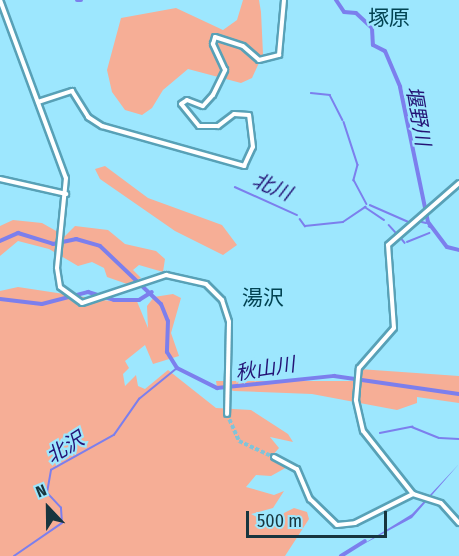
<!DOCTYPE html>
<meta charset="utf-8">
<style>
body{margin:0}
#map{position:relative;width:459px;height:556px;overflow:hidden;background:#9de7fe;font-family:"Fira Sans Condensed","Noto Sans JP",sans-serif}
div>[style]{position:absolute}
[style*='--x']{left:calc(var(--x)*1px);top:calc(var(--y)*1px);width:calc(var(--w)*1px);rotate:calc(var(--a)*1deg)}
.green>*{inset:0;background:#f6ae96}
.water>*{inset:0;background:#7c7fed}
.stream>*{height:1.5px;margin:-0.75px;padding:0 0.75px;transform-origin:0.75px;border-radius:0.75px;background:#7c7fed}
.river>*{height:4px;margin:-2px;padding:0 2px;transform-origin:2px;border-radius:2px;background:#7c7fed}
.secondary-tunnel>*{height:4px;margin-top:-2px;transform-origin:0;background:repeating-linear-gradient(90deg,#82c3d8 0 4px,transparent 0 6px)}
.roads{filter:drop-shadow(2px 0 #58a1b7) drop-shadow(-2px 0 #58a1b7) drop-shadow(0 2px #58a1b7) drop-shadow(0 -2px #58a1b7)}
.secondary>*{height:4px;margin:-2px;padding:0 2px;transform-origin:2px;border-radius:2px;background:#fff}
span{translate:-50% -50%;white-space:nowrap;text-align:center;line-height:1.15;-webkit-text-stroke:4.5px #9de7fe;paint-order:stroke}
.water-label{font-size:20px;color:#241375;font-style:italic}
.quarter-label{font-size:21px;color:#024352}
.north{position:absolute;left:18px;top:478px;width:60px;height:60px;-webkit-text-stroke:4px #9de7fe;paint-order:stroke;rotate:338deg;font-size:16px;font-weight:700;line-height:24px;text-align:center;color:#17353e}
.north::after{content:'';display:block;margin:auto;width:21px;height:27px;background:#17353e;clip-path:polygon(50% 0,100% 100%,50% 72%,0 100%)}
.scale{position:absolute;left:246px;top:511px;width:141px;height:27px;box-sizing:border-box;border:3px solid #17353e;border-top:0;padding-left:8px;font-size:18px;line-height:21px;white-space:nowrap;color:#17353e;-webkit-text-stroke:4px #9de7fe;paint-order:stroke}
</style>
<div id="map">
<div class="green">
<i style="clip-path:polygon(243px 0,259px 0,261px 12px,263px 54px,252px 78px,241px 83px,188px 69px,163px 90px,152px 108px,142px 115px,125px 110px,112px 92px,107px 70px,121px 18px,176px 8px,223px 30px,237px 20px)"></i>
<i style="clip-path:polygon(105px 166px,148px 198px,222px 225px,237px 245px,223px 255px,175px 231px,100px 179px,95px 169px)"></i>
<i style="clip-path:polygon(13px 220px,42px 223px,65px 236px,75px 226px,108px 230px,125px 244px,156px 251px,165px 259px,163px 272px,139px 265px,133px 270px,141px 278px,127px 284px,107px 277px,104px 268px,92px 262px,78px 266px,49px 249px,18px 241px,0 256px,0 226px)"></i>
<i style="clip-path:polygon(18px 287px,110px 301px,136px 299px,148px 328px,147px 306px,154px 297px,173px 294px,181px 298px,171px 333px,179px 356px,153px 364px,145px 345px,125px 361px,129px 368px,123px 374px,125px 386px,136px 375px,138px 386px,145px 389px,168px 370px,216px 408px,251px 410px,288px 434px,293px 442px,270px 437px,279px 448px,271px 457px,289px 466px,271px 476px,256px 475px,246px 487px,274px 495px,284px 491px,273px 508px,251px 514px,277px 527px,284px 513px,294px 508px,307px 512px,309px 519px,285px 556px,0 556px,0 291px)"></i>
<i style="clip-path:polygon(359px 369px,459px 376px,459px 403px,417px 397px,417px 403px,397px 410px,312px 394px,234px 391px,217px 387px,216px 381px,358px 381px)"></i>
</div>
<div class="water">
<i style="clip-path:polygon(459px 464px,412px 518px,360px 546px,412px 514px)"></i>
</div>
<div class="stream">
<i style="--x:311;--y:93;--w:19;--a:6"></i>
<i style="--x:330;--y:95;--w:28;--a:63"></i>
<i style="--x:344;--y:122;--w:45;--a:72"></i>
<i style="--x:358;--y:165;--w:16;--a:105"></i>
<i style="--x:354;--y:180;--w:27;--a:62"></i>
<i style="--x:235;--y:187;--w:68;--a:24.3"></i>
<i style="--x:370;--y:205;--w:45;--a:23.7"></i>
<i style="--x:300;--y:219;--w:9;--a:54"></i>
<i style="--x:305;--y:226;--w:38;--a:-6"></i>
<i style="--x:343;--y:222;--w:27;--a:-34"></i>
<i style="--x:365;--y:207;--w:23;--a:34"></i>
<i style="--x:422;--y:222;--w:4;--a:14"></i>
<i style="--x:389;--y:225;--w:13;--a:48"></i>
<i style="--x:429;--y:226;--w:1;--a:45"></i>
<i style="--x:401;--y:238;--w:6;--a:51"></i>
<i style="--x:407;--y:242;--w:24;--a:-22"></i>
<i style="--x:380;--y:433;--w:33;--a:-11"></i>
<i style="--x:412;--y:427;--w:29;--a:22"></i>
<i style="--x:440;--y:438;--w:19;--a:3"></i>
<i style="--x:14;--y:556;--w:58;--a:-34.5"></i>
<i style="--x:62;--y:523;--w:15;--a:-94"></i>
<i style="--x:61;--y:508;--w:21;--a:-133"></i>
<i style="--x:47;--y:493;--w:23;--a:-80"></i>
<i style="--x:51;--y:470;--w:72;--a:-29.1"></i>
<i style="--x:114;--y:435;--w:44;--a:-55.2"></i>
<i style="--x:139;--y:399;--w:49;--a:-39.2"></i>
</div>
<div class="river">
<i style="--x:77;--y:0;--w:4;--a:0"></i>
<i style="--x:336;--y:0;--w:14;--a:56"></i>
<i style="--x:344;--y:12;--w:12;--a:5"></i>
<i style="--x:356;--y:13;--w:22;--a:43"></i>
<i style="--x:372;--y:28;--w:17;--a:87"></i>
<i style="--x:373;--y:45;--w:13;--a:27"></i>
<i style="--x:385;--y:51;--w:39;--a:67"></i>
<i style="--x:400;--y:87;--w:138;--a:78.3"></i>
<i style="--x:428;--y:222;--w:31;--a:53"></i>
<i style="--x:447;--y:247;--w:12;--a:14"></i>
<i style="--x:0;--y:241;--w:20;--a:-24"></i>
<i style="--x:18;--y:233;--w:37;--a:17"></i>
<i style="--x:53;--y:244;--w:24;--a:-12"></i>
<i style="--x:76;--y:239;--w:25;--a:16"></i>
<i style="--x:100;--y:246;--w:84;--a:43.6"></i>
<i style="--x:161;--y:304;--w:18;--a:68"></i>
<i style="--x:168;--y:321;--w:31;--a:92"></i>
<i style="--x:167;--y:352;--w:19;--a:58"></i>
<i style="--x:177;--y:368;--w:45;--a:26.6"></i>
<i style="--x:217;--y:388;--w:118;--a:-5.9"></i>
<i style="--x:334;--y:376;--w:126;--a:8.2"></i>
<i style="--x:0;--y:299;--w:42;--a:6.8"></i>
<i style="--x:42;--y:304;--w:48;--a:-14.6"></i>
<i style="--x:88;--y:292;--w:27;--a:17"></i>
<i style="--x:114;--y:300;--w:25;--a:0"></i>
<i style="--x:139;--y:300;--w:15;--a:-32"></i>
<i style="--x:341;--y:556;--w:28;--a:-32"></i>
</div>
<div class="secondary-tunnel">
<i style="--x:227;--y:414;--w:30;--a:66"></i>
<i style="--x:239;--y:441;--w:38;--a:25"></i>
</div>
<div class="roads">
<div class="secondary">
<i style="--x:0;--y:0;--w:190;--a:69.7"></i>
<i style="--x:66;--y:178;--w:90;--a:95.7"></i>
<i style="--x:57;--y:268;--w:19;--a:81"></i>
<i style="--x:60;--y:287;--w:27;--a:36"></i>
<i style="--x:82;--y:303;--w:89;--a:-18.4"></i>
<i style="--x:166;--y:275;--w:41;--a:12.7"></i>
<i style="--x:206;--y:284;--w:23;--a:45"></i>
<i style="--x:222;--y:300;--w:23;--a:72"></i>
<i style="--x:229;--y:322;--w:92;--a:91.2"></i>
<i style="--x:38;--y:102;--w:36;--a:-18"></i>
<i style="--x:72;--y:91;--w:31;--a:58"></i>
<i style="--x:88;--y:117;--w:17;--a:33"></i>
<i style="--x:102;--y:126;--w:148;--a:15.7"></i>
<i style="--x:244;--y:166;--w:21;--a:-65"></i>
<i style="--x:253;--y:147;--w:32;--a:-97"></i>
<i style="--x:249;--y:115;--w:15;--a:-176"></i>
<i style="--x:234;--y:114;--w:20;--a:143"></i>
<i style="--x:218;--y:126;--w:19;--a:180"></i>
<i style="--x:199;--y:126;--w:28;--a:-129"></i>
<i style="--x:181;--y:104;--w:7;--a:-34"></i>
<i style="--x:187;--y:100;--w:17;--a:21"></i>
<i style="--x:203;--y:106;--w:15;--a:-48"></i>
<i style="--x:213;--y:95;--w:28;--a:-64"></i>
<i style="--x:225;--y:70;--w:29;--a:-115"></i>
<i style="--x:213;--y:44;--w:7;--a:-74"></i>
<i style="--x:215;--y:37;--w:29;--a:18"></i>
<i style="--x:243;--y:46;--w:21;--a:41"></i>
<i style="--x:259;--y:60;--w:21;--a:-14"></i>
<i style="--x:279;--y:55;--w:55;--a:-84.8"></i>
<i style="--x:0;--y:179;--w:68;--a:12.8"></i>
<i style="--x:274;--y:457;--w:26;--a:28"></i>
<i style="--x:297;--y:469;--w:33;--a:67"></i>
<i style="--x:310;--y:499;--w:37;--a:44"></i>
<i style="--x:337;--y:525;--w:18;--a:-6"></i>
<i style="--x:355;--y:523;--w:65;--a:-26.6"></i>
<i style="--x:413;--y:494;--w:29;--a:18"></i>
<i style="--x:441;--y:503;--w:27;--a:48"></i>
<i style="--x:413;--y:494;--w:80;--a:-128.4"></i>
<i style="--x:363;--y:431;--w:32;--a:-103"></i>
<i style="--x:356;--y:400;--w:32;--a:-85"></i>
<i style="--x:359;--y:368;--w:53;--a:-48.8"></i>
<i style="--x:394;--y:328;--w:83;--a:-94.1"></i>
<i style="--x:388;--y:245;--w:94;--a:-41.1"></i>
</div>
</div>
<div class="water-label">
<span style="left:418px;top:116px;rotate:80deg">堰野川</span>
<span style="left:272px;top:187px;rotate:23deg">北川</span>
<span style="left:265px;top:369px;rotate:-9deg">秋山川</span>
<span style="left:65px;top:448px;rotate:-32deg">北沢</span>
</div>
<div class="quarter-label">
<span style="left:389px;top:18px">塚原</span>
<span style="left:263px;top:298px">湯沢</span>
</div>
<div class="north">N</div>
<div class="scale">500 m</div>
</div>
